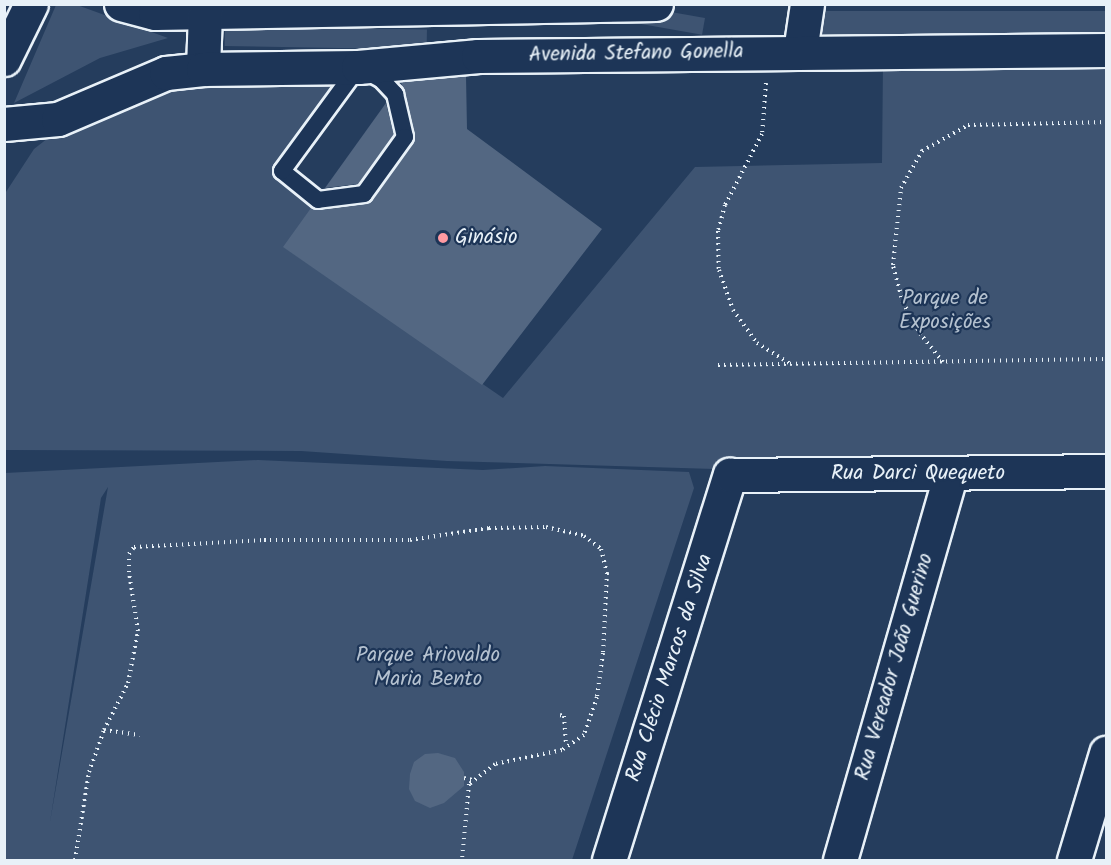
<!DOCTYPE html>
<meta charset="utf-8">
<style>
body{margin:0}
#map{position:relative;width:1111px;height:865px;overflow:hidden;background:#253d5d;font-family:Kalam,sans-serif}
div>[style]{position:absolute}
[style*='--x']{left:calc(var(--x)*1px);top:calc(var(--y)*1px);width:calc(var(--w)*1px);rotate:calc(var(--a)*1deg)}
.green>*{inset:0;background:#3e5472;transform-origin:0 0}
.building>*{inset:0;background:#536782}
.path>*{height:4px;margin-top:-2px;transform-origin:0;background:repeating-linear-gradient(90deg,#e8f1f8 0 1.5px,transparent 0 6px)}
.roads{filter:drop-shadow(2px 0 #e8f1f8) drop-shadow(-2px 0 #e8f1f8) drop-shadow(0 2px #e8f1f8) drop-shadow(0 -2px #e8f1f8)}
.lane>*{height:16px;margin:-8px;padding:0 8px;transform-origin:8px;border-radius:8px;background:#1d3557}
.street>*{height:33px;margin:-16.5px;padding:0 16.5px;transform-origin:16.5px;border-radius:16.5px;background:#1d3557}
.secondary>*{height:33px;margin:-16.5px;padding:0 16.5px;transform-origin:16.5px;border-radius:16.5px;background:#1d3557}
.primary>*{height:33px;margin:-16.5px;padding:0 16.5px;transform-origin:16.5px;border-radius:16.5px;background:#1d3557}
.dots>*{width:16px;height:16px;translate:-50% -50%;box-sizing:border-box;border:3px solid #1d3557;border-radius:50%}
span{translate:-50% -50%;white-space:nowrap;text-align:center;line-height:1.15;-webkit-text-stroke:4.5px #1d3557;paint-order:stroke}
.street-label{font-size:21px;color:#e8f1f8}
.poi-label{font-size:21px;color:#e8f1f8}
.left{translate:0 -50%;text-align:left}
.park-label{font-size:21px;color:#b5c2d0}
.frame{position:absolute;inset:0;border:6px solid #e8f1f8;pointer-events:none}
</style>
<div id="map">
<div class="green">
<i style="clip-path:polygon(56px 5px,77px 5px,168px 38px,100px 58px,14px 103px)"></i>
<i style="left:1106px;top:11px;width:23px;height:284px;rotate:90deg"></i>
<i style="left:705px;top:18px;width:17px;height:240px;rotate:100deg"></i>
<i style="left:225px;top:26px;width:202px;height:20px;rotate:1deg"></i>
<i style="clip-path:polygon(1106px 59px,1106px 463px,884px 474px,447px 461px,301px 451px,5px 450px,4px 195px,34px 149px,80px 113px,160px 75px,354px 73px,283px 171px,318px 200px,284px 247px,503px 398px,695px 167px,882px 163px,883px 62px)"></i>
<i style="clip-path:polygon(evenodd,258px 460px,483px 470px,545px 466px,689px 472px,694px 488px,572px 860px,5px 860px,5px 473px,258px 460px,108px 487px,50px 822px,101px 498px,108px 487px)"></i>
</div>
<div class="building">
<i style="clip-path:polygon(461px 76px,466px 76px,467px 129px,602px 229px,482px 385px,283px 247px,311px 208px,319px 210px,370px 203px,414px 143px,415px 135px,401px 82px)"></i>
<i style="clip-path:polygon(386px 103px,394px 135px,358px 184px,325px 188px)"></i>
<i style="clip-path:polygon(438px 753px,455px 758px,464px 772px,464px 786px,444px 803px,430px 808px,415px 801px,409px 789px,410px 774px,414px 762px,425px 754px)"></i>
</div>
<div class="path">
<i style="--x:766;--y:83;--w:51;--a:94.5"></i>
<i style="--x:762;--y:134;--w:80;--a:117.5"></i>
<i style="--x:725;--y:205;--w:27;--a:105"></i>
<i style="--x:718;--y:231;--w:39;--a:89"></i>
<i style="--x:719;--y:270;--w:42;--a:70.7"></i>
<i style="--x:733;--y:310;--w:41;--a:54"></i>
<i style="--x:757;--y:343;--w:39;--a:32"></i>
<i style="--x:943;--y:362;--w:35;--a:-129"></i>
<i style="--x:921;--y:335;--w:37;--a:-119"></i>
<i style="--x:903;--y:303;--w:39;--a:-105"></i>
<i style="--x:893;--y:265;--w:77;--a:-84.1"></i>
<i style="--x:901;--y:188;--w:43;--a:-60.4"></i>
<i style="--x:922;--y:151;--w:53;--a:-29.5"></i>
<i style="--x:968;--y:125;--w:138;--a:-1.2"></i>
<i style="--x:718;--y:365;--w:388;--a:-0.9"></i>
<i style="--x:560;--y:715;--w:4;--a:14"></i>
<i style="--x:564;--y:716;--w:30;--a:86"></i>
<i style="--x:104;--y:730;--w:36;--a:8"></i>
<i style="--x:464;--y:778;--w:9;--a:13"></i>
<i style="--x:75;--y:860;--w:89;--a:-81"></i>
<i style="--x:89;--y:772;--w:45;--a:-70.3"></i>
<i style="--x:104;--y:730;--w:53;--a:-62.9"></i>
<i style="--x:128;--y:683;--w:53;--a:-79.1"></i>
<i style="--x:138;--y:631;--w:60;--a:-98.7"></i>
<i style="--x:129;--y:572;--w:18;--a:-90"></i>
<i style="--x:129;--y:554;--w:9;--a:-54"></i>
<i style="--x:134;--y:547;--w:130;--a:-3.1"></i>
<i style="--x:264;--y:540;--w:146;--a:0"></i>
<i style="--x:410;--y:540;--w:80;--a:-8.6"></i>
<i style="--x:489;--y:528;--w:57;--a:-1"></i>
<i style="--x:546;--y:527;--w:39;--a:13"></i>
<i style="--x:584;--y:536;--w:21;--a:37"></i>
<i style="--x:601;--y:549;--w:25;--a:76"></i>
<i style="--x:607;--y:573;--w:80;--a:92.9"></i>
<i style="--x:603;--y:653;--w:44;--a:97.8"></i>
<i style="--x:597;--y:697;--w:40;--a:108.9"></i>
<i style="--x:584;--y:735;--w:27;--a:146"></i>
<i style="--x:562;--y:750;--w:68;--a:168.2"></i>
<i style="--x:495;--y:764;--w:33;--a:142"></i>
<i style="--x:469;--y:784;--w:76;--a:95.3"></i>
</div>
<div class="roads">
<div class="lane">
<i style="--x:358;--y:67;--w:26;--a:28"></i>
<i style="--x:381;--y:79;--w:21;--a:47"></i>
<i style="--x:395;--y:94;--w:44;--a:76.9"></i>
<i style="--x:405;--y:137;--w:70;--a:125.7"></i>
<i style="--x:364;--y:194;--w:46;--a:172.6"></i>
<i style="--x:318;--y:200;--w:46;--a:-141.1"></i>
<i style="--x:282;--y:171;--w:129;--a:-53.8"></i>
</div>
<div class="street">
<i style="--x:800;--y:51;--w:48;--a:-81.5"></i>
<i style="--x:609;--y:860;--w:404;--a:-72.6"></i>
<i style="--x:730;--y:475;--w:376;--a:-0.6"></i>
<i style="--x:840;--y:860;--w:402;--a:-74"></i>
<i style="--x:1074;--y:860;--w:112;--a:-73.3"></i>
</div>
<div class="secondary">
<i style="--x:121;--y:4;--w:35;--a:15"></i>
<i style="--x:155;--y:13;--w:501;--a:-1.03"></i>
<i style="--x:203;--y:69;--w:57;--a:-88"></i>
<i style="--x:4;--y:124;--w:54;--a:-5.3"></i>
<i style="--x:58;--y:119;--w:117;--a:-23.1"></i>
<i style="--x:166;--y:73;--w:37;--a:-6"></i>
<i style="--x:203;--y:69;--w:155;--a:-0.7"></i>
<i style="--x:358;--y:67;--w:121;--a:-5.2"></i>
<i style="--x:478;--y:56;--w:628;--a:-0.55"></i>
</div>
<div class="primary">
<i style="--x:4;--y:59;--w:61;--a:-63.9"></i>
</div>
</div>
<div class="dots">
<i style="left:443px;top:238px;background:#ff9aa2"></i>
</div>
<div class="street-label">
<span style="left:636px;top:54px;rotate:-1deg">Avenida Stefano Gonella</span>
<span style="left:918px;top:474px">Rua Darci Quequeto</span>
<span style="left:895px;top:667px;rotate:-74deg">Rua Vereador João Guerino</span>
<span style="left:670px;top:668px;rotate:-72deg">Rua Clécio Marcos da Silva</span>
</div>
<div class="poi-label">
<span class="left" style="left:455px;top:238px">Ginásio</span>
</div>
<div class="park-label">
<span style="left:945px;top:311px">Parque de<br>Exposições</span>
<span style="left:428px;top:668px">Parque Ariovaldo<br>Maria Bento</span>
</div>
<div class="frame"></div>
</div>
